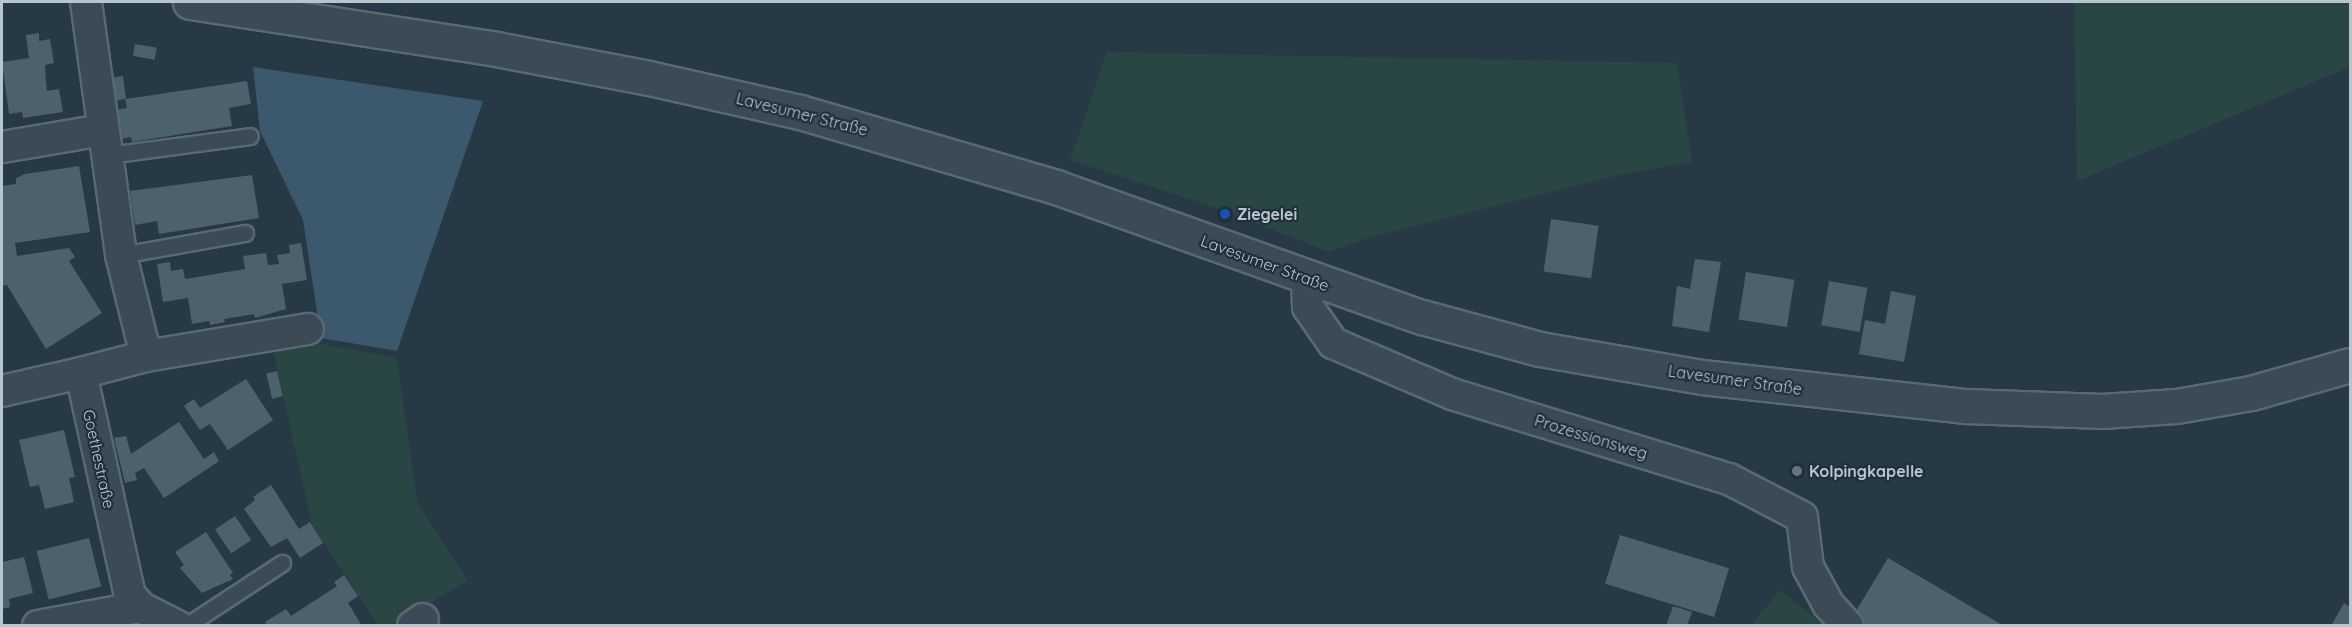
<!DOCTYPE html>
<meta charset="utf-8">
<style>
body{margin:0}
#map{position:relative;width:2352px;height:627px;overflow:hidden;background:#273945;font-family:Quicksand,sans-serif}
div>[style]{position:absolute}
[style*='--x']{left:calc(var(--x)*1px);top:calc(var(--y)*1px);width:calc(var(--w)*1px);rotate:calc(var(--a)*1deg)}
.green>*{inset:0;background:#294644}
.water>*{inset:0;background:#3b586d}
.building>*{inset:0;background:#4d616d;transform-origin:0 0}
.roads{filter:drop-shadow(2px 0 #5a6872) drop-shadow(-2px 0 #5a6872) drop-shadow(0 2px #5a6872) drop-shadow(0 -2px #5a6872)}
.service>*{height:15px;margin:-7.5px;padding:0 7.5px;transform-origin:7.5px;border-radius:7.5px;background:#3c4a55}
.minor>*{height:30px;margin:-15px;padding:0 15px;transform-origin:15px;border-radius:15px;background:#3c4a55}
.tertiary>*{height:33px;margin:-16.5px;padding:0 16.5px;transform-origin:16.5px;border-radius:16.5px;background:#3c4a55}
.dots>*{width:16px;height:16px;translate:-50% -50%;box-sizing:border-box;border:3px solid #20303a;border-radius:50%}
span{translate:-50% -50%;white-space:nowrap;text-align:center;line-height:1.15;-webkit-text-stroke:4.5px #20303a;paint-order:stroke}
.street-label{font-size:16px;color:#b9c5ce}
.poi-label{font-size:16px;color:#b9c5ce;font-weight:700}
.left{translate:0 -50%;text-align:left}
.frame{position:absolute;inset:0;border:3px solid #b9c5ce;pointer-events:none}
</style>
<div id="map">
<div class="green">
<i style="clip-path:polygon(2074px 2px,2350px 2px,2350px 67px,2077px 181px)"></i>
<i style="clip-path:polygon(1107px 52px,1677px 63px,1692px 162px,1624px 174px,1368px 238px,1329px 252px,1223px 210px,1070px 160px)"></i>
<i style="clip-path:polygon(317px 343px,397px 358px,417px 502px,468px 581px,390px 625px,378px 625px,312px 525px,273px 350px)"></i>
<i style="clip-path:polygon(1780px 590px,1824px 625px,1751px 625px)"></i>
</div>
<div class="water">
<i style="clip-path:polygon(253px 67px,483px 101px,397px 351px,321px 338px,303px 220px,260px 131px)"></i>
</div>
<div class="building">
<i style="clip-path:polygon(39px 33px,39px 41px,50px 39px,54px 63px,45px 65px,46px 83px,47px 91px,59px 89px,63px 112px,23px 118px,22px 112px,9px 114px,2px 62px,29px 58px,26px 35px)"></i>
<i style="left:135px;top:44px;width:22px;height:12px;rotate:10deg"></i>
<i style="clip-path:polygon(123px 76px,126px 99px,247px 81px,251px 104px,229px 108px,232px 126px,132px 142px,131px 137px,121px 139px,116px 110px,127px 108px,125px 99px,115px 101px,111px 78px)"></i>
<i style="clip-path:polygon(79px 166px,90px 232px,15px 243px,17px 256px,69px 248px,75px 257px,69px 261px,102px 313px,46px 349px,7px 285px,2px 286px,2px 186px,16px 184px,16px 178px,25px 174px)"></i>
<i style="clip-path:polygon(252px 175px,259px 218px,159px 234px,157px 221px,135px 225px,130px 191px)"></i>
<i style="left:1551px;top:219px;width:48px;height:53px;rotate:8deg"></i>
<i style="clip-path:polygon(301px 243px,307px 280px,282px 284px,286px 309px,255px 318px,254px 314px,224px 319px,225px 322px,210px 325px,209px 321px,192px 324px,188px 298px,163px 302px,157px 264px,170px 262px,171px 271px,183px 269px,185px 279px,245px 269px,243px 256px,266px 253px,268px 265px,279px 264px,277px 255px,290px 253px,289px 245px)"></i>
<i style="clip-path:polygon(1695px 259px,1721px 262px,1709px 332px,1672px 326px,1677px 286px,1690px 289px)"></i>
<i style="left:1746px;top:272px;width:49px;height:48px;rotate:9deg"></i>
<i style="left:1829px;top:281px;width:39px;height:45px;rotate:10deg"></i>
<i style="clip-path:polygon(1891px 291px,1916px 296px,1904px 362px,1859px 354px,1865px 320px,1885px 324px)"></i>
<i style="left:277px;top:371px;width:26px;height:11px;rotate:77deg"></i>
<i style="clip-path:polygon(246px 379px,273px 420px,228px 450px,210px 424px,200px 430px,184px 406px,194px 399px,200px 408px)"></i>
<i style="clip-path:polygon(179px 422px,204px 459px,214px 452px,219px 461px,164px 498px,144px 468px,135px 473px,137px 480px,125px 483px,114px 438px,126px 436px,131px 454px)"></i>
<i style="clip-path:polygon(64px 430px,75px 477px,69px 478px,74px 502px,45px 509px,39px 485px,30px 487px,19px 440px)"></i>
<i style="clip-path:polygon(271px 485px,299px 529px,310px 522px,323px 543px,300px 558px,287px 538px,271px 547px,244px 509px,255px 500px,253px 497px)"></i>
<i style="left:235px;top:516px;width:29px;height:24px;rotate:56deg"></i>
<i style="clip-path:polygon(206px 532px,233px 573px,230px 575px,233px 579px,202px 593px,180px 568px,184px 565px,175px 552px)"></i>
<i style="left:1620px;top:535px;width:114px;height:51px;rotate:17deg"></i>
<i style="left:89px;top:538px;width:50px;height:54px;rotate:76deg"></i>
<i style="clip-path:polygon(24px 557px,33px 593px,9px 599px,10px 607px,2px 609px,2px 562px)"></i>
<i style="clip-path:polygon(1888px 558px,2004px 626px,1869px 626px,1853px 616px)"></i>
<i style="clip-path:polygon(344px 575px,358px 596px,348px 603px,362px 626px,267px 626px,265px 622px,286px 609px,291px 616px,337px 586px,334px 582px)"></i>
<i style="clip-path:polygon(2344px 603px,2350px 607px,2350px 626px,2331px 626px)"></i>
<i style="clip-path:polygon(1673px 606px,1692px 612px,1687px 626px,1666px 626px)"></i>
</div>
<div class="roads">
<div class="service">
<i style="--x:108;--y:155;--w:143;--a:-7.6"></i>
<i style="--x:121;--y:255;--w:126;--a:-10.1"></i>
<i style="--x:186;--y:626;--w:115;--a:-33.3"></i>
</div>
<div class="minor">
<i style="--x:86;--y:2;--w:255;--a:82.1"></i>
<i style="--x:121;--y:255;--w:104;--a:76.1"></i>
<i style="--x:146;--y:356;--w:67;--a:165.3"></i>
<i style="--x:81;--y:373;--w:227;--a:77.6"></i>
<i style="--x:130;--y:595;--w:16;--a:50"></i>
<i style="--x:140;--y:607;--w:42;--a:27.2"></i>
<i style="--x:2;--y:147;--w:101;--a:-9.6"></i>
<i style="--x:1307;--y:278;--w:29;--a:88"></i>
<i style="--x:1308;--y:307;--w:44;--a:55.2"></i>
<i style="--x:1333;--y:343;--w:129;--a:23.2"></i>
<i style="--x:1452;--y:394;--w:290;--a:17.1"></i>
<i style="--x:1729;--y:479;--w:82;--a:27.5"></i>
<i style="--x:1802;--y:517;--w:50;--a:83.2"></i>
<i style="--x:1808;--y:567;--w:42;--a:61.6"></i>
<i style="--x:1828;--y:604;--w:30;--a:48"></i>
<i style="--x:146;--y:356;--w:164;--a:-9.5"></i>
<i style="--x:2;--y:391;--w:81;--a:-12.8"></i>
<i style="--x:38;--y:626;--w:104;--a:-10.6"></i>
<i style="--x:413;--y:626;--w:12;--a:-35"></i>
</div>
<div class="tertiary">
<i style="--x:190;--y:2;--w:310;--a:8.7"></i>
<i style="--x:496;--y:49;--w:156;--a:10.7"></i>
<i style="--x:649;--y:78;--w:155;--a:12.7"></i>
<i style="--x:800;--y:112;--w:267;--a:16.3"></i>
<i style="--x:1056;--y:187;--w:388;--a:19.6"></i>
<i style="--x:1422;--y:317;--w:122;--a:15.2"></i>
<i style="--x:1540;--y:349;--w:164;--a:9.8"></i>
<i style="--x:1702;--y:377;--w:266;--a:6.3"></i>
<i style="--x:1966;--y:406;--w:136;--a:2.1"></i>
<i style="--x:2102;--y:411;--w:74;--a:-3.9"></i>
<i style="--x:2176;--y:406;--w:76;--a:-9.8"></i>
<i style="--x:2251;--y:393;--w:103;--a:-15.8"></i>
</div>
</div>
<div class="dots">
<i style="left:1225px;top:214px;background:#1a4fb4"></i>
<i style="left:1797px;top:471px;background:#6b7280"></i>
</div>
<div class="street-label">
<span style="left:802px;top:114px;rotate:14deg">Lavesumer Straße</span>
<span style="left:1265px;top:263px;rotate:20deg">Lavesumer Straße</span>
<span style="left:1735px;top:380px;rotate:8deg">Lavesumer Straße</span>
<span style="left:1591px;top:437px;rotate:17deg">Prozessionsweg</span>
<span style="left:99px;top:459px;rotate:78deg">Goethestraße</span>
</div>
<div class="poi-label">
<span class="left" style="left:1237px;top:214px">Ziegelei</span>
<span class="left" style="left:1809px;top:471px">Kolpingkapelle</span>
</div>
<div class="frame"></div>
</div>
